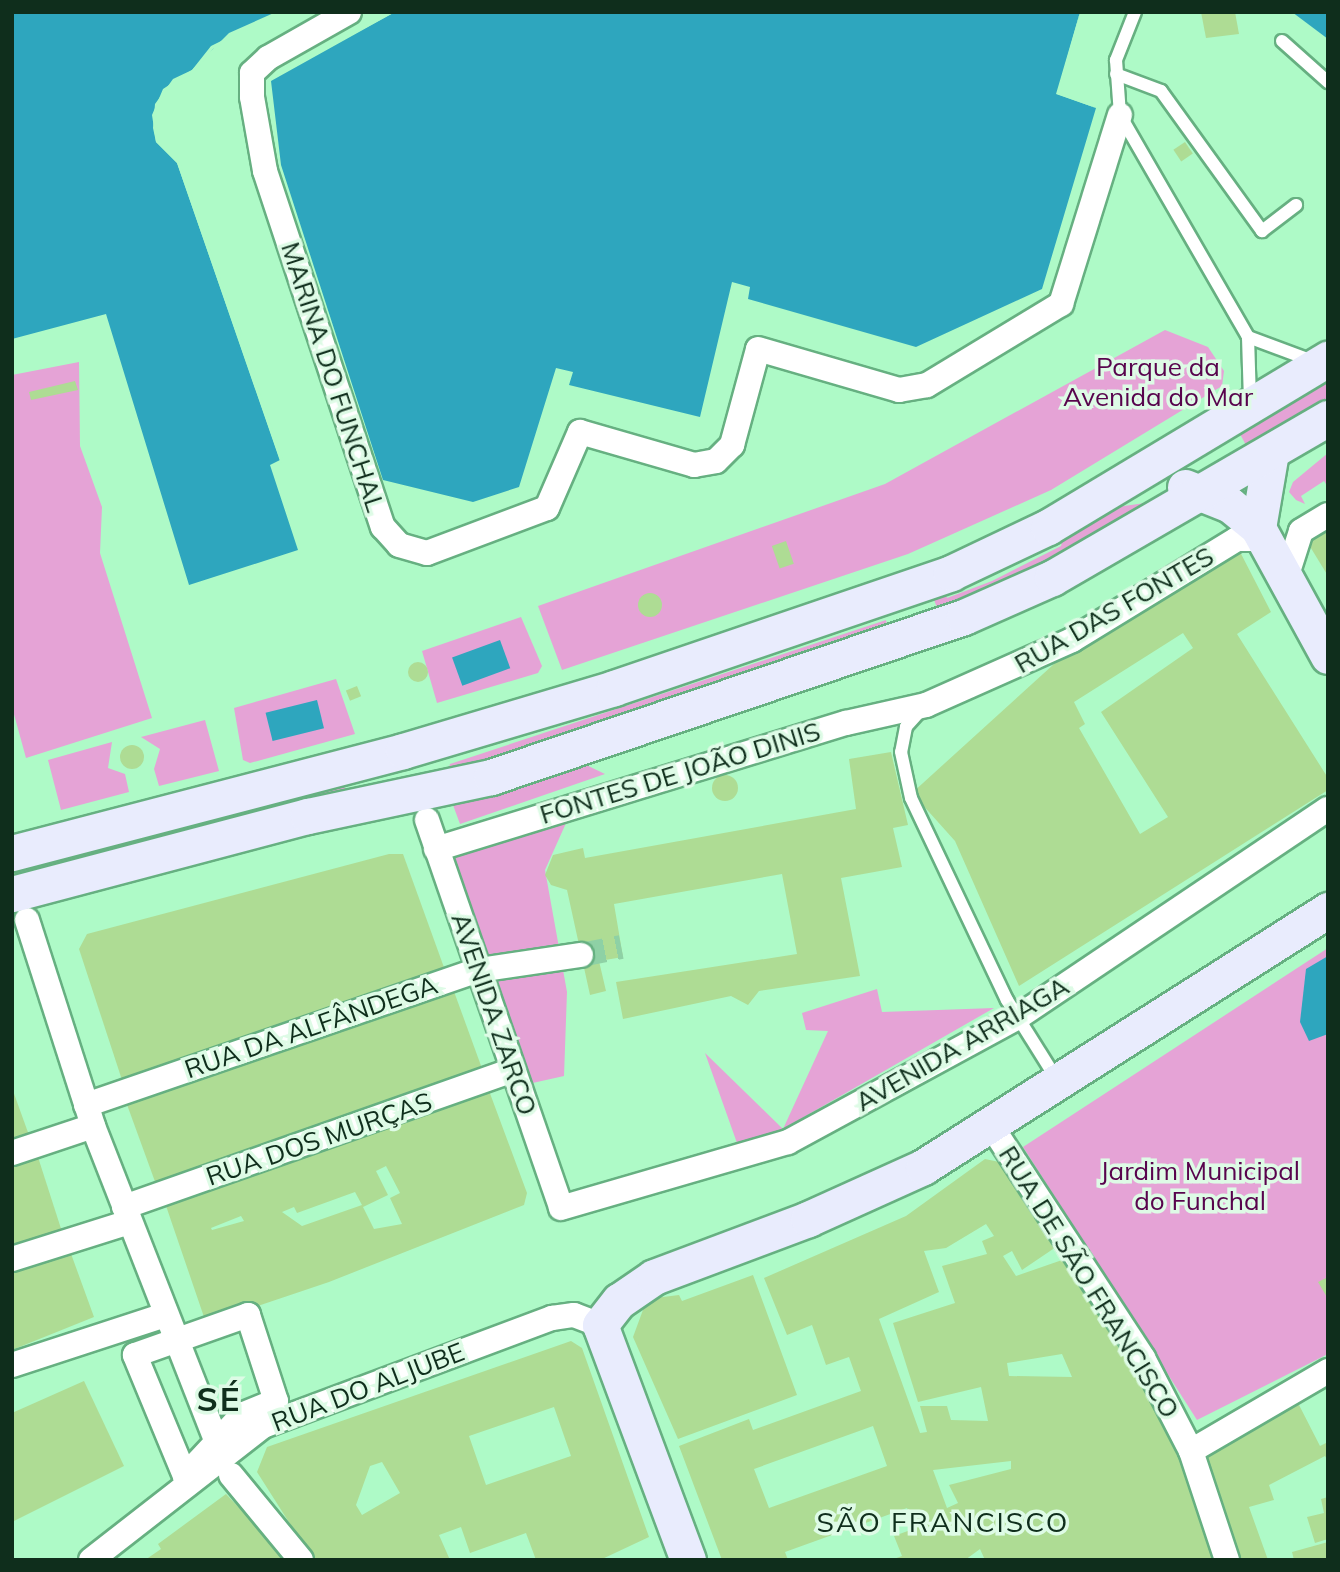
<!DOCTYPE html>
<meta charset="utf-8">
<style>
body{margin:0}
#map{position:relative;width:1340px;height:1572px;overflow:hidden;background:#aefac7;font-family:Mulish,sans-serif}
div>[style]{position:absolute}
[style*='--x']{left:calc(var(--x)*1px);top:calc(var(--y)*1px);width:calc(var(--w)*1px);rotate:calc(var(--a)*1deg)}
.green>*{inset:0;background:#e5a3d6}
.water>*{inset:0;background:#2ea6be;transform-origin:0 0}
.pier>*{inset:0;background:#aefac7}
.building>*{inset:0;background:#aedc94;transform-origin:0 0}
.round{border-radius:50%}
.street-tunnel>*{height:24px;margin-top:-12px;transform-origin:0;background:repeating-linear-gradient(90deg,#8ed1a5 0 24px,transparent 0 36px)}
.roads{filter:drop-shadow(2px 0 #66b081) drop-shadow(-2px 0 #66b081) drop-shadow(0 2px #66b081) drop-shadow(0 -2px #66b081)}
.lane>*{height:12px;margin:-6px;padding:0 6px;transform-origin:6px;border-radius:6px;background:#fff}
.street>*{height:24px;margin:-12px;padding:0 12px;transform-origin:12px;border-radius:12px;background:#fff}
.secondary>*{height:35px;margin:-17.5px;padding:0 17.5px;transform-origin:17.5px;border-radius:17.5px;background:#e9ecfd}
span{translate:-50% -50%;white-space:nowrap;text-align:center;line-height:1.15;-webkit-text-stroke:7px #defbe6;paint-order:stroke}
.park-label{font-size:26px;color:#58044d}
.street-label{font-size:26px;color:#0f2e1c}
.neighbourhood-label{font-size:28px;color:#0f2e1c;letter-spacing:2px}
.district-label{font-size:33px;color:#0f2e1c;font-weight:700;letter-spacing:2px}
.frame{position:absolute;inset:0;border:14px solid #0f2e1c;pointer-events:none}
</style>
<div id="map">
<div class="green">
<i style="clip-path:polygon(1165px 330px,1208px 347px,1224px 371px,1222px 386px,1051px 490px,908px 554px,562px 670px,538px 606px,885px 484px)"></i>
<i style="clip-path:polygon(79px 362px,80px 446px,102px 507px,100px 553px,152px 718px,26px 758px,12px 707px,12px 375px)"></i>
<i style="clip-path:polygon(1328px 378px,1328px 402px,1248px 449px,1239px 432px)"></i>
<i style="clip-path:polygon(1328px 453px,1328px 487px,1324px 481px,1301px 496px,1305px 504px,1296px 500px,1289px 492px,1293px 482px)"></i>
<i style="clip-path:polygon(1145px 503px,1024px 575px,938px 610px,932px 595px,944px 591px,947px 598px,992px 581px,1061px 546px,1064px 534px,1110px 508px)"></i>
<i style="clip-path:polygon(521px 617px,542px 666px,538px 673px,437px 703px,422px 651px)"></i>
<i style="clip-path:polygon(886px 620px,887px 625px,520px 752px,448px 771px,450px 764px)"></i>
<i style="clip-path:polygon(336px 679px,355px 734px,250px 763px,243px 760px,234px 708px)"></i>
<i style="clip-path:polygon(205px 720px,219px 771px,159px 786px,154px 769px,160px 749px,141px 737px)"></i>
<i style="clip-path:polygon(112px 742px,108px 768px,125px 774px,129px 792px,61px 810px,48px 760px)"></i>
<i style="clip-path:polygon(582px 763px,605px 774px,460px 824px,453px 805px)"></i>
<i style="clip-path:polygon(344px 783px,345px 789px,39px 871px,37px 862px)"></i>
<i style="clip-path:polygon(571px 812px,545px 870px,567px 992px,564px 1076px,519px 1086px,444px 846px)"></i>
<i style="clip-path:polygon(1328px 948px,1328px 1354px,1197px 1420px,1023px 1147px)"></i>
<i style="clip-path:polygon(877px 989px,882px 1012px,994px 1008px,783px 1129px,737px 1143px,705px 1053px,783px 1129px,828px 1031px,806px 1030px,802px 1013px)"></i>
</div>
<div class="water">
<i style="clip-path:polygon(12px 12px,276px 12px,229px 33px,192px 70px,173px 79px,155px 104px,153px 128px,156px 142px,177px 163px,280px 460px,270px 465px,298px 550px,189px 585px,106px 314px,12px 339px)"></i>
<i style="clip-path:polygon(395px 12px,1080px 12px,1057px 94px,1096px 108px,1042px 289px,916px 347px,748px 299px,750px 287px,732px 282px,700px 417px,569px 385px,573px 372px,556px 368px,519px 487px,473px 502px,383px 480px,281px 165px,271px 81px)"></i>
<i style="clip-path:polygon(1292px 12px,1328px 12px,1328px 39px)"></i>
<i style="left:500px;top:640px;width:30px;height:51px;rotate:70deg"></i>
<i style="left:317px;top:700px;width:29px;height:53px;rotate:76deg"></i>
<i style="clip-path:polygon(1328px 956px,1328px 1034px,1309px 1041px,1300px 1022px,1306px 969px)"></i>
</div>
<div class="pier">
<i style="clip-path:polygon(280px 12px,213px 49px,194px 73px,166px 91px,156px 115px,159px 141px,180px 162px,283px 459px,281px 464px,177px 163px,156px 142px,152px 115px,163px 89px,192px 70px,211px 46px)"></i>
<i style="clip-path:polygon(388px 12px,395px 12px,267px 81px,269px 78px)"></i>
<i style="clip-path:polygon(1080px 12px,1061px 92px,1096px 108px,1056px 94px)"></i>
</div>
<div class="building">
<i style="clip-path:polygon(1201px 12px,1235px 12px,1239px 34px,1206px 38px)"></i>
<i style="left:1185px;top:142px;width:14px;height:14px;rotate:56deg"></i>
<i style="clip-path:polygon(75px 381px,78px 390px,31px 400px,29px 392px)"></i>
<i style="clip-path:polygon(1328px 525px,1328px 576px,1306px 540px)"></i>
<i style="left:786px;top:541px;width:24px;height:15px;rotate:71deg"></i>
<i style="clip-path:polygon(evenodd,1237px 546px,1271px 612px,1237px 634px,1328px 778px,1328px 790px,1019px 986px,955px 841px,912px 793px,1054px 664px,1237px 546px,1183px 633px,1193px 648px,1101px 712px,1168px 817px,1140px 834px,1079px 728px,1085px 724px,1074px 702px,1183px 633px)"></i>
<i class="round" style="left:638px;top:593px;width:24px;height:24px"></i>
<i class="round" style="left:408px;top:662px;width:20px;height:20px"></i>
<i style="left:357px;top:686px;width:11px;height:12px;rotate:68deg"></i>
<i class="round" style="left:120px;top:745px;width:24px;height:24px"></i>
<i style="clip-path:polygon(891px 752px,908px 825px,893px 828px,902px 867px,841px 878px,860px 976px,759px 991px,748px 1005px,731px 996px,623px 1019px,616px 982px,797px 954px,782px 874px,614px 904px,623px 957px,599px 961px,606px 991px,590px 995px,567px 890px,551px 885px,545px 875px,553px 855px,583px 848px,585px 858px,856px 809px,849px 759px)"></i>
<i class="round" style="left:712px;top:775px;width:26px;height:26px"></i>
<i style="clip-path:polygon(389px 854px,403px 854px,446px 973px,123px 1083px,79px 949px,87px 934px)"></i>
<i style="left:452px;top:986px;width:92px;height:346px;rotate:70deg"></i>
<i style="clip-path:polygon(12px 1088px,30px 1138px,12px 1144px)"></i>
<i style="clip-path:polygon(evenodd,488px 1088px,527px 1193px,524px 1205px,329px 1282px,216px 1320px,204px 1317px,164px 1200px,242px 1173px,244px 1178px,488px 1088px,386px 1166px,400px 1193px,390px 1198px,402px 1224px,374px 1229px,363px 1207px,388px 1195px,376px 1171px,386px 1166px,488px 1088px,355px 1192px,362px 1205px,302px 1226px,282px 1212px,294px 1207px,297px 1213px,355px 1192px,488px 1088px,241px 1216px,244px 1221px,212px 1230px,211px 1228px,241px 1216px)"></i>
<i style="clip-path:polygon(37px 1154px,64px 1238px,12px 1254px,12px 1161px)"></i>
<i style="clip-path:polygon(evenodd,985px 1159px,1004px 1163px,1056px 1247px,1022px 1270px,1012px 1251px,1003px 1256px,1016px 1276px,1065px 1259px,1178px 1446px,1218px 1560px,985px 1560px,980px 1549px,965px 1560px,891px 1560px,902px 1556px,894px 1536px,916px 1528px,907px 1508px,785px 1552px,788px 1560px,722px 1560px,679px 1446px,749px 1419px,753px 1430px,861px 1391px,849px 1357px,826px 1365px,812px 1325px,787px 1335px,764px 1278px,906px 1216px,985px 1159px,986px 1224px,994px 1236px,982px 1241px,987px 1254px,942px 1266px,955px 1303px,893px 1323px,918px 1402px,981px 1387px,988px 1421px,951px 1420px,947px 1406px,920px 1406px,927px 1432px,920px 1433px,879px 1319px,939px 1292px,924px 1251px,946px 1248px,986px 1224px,985px 1159px,1062px 1354px,1072px 1377px,1009px 1376px,1007px 1363px,1062px 1354px,985px 1159px,873px 1426px,887px 1466px,769px 1508px,754px 1469px,873px 1426px,985px 1159px,1011px 1461px,1011px 1469px,949px 1485px,958px 1503px,947px 1508px,933px 1470px,1011px 1461px)"></i>
<i style="clip-path:polygon(70px 1251px,94px 1317px,12px 1350px,12px 1268px)"></i>
<i style="clip-path:polygon(753px 1275px,797px 1395px,678px 1439px,633px 1337px,647px 1299px,679px 1295px,682px 1301px)"></i>
<i style="clip-path:polygon(1328px 1277px,1328px 1299px,1318px 1282px)"></i>
<i style="clip-path:polygon(evenodd,571px 1341px,582px 1348px,649px 1537px,600px 1560px,536px 1560px,526px 1533px,470px 1553px,461px 1527px,439px 1535px,450px 1560px,313px 1560px,257px 1472px,267px 1447px,571px 1341px,554px 1407px,571px 1456px,486px 1485px,469px 1436px,554px 1407px,571px 1341px,382px 1462px,400px 1493px,362px 1515px,356px 1505px,370px 1466px,382px 1462px)"></i>
<i style="clip-path:polygon(84px 1381px,124px 1466px,12px 1522px,12px 1413px)"></i>
<i style="clip-path:polygon(1298px 1403px,1320px 1446px,1328px 1442px,1328px 1461px,1325px 1456px,1269px 1485px,1274px 1500px,1249px 1507px,1268px 1560px,1233px 1560px,1202px 1454px)"></i>
<i style="clip-path:polygon(226px 1494px,289px 1560px,145px 1560px,161px 1549px,158px 1544px)"></i>
<i style="clip-path:polygon(1328px 1497px,1328px 1539px,1315px 1543px,1307px 1517px,1324px 1513px,1321px 1499px)"></i>
<i style="clip-path:polygon(1328px 1542px,1328px 1560px,1294px 1560px,1292px 1552px)"></i>
</div>
<div class="street-tunnel">
<i style="--x:581;--y:955;--w:41;--a:-11.3"></i>
</div>
<div class="roads">
<div class="lane">
<i style="--x:1135;--y:12;--w:52;--a:111.6"></i>
<i style="--x:1116;--y:60;--w:55;--a:85.8"></i>
<i style="--x:1120;--y:115;--w:256;--a:60"></i>
<i style="--x:1248;--y:337;--w:64;--a:88.2"></i>
<i style="--x:1282;--y:41;--w:62;--a:41.7"></i>
<i style="--x:1116;--y:74;--w:48;--a:20.7"></i>
<i style="--x:1161;--y:91;--w:173;--a:54.2"></i>
<i style="--x:1262;--y:231;--w:43;--a:-37.4"></i>
<i style="--x:1248;--y:337;--w:69;--a:20.3"></i>
<i style="--x:922;--y:709;--w:24;--a:132"></i>
<i style="--x:906;--y:727;--w:25;--a:101"></i>
<i style="--x:901;--y:752;--w:47;--a:77.7"></i>
<i style="--x:911;--y:798;--w:224;--a:64.6"></i>
<i style="--x:1007;--y:1000;--w:92;--a:57.9"></i>
</div>
<div class="street">
<i style="--x:349;--y:12;--w:93;--a:150.4"></i>
<i style="--x:268;--y:58;--w:22;--a:137"></i>
<i style="--x:252;--y:73;--w:24;--a:90"></i>
<i style="--x:252;--y:97;--w:75;--a:80"></i>
<i style="--x:265;--y:171;--w:375;--a:71.7"></i>
<i style="--x:383;--y:527;--w:24;--a:48"></i>
<i style="--x:399;--y:545;--w:29;--a:16"></i>
<i style="--x:427;--y:553;--w:128;--a:-20.6"></i>
<i style="--x:547;--y:508;--w:83;--a:-66.5"></i>
<i style="--x:580;--y:432;--w:119;--a:16.1"></i>
<i style="--x:694;--y:465;--w:22;--a:-10"></i>
<i style="--x:716;--y:461;--w:23;--a:-45"></i>
<i style="--x:732;--y:445;--w:99;--a:-74.8"></i>
<i style="--x:758;--y:349;--w:147;--a:16.2"></i>
<i style="--x:899;--y:390;--w:28;--a:-10"></i>
<i style="--x:927;--y:385;--w:157;--a:-31.2"></i>
<i style="--x:1061;--y:304;--w:198;--a:-72.7"></i>
<i style="--x:1286;--y:578;--w:49;--a:-72.3"></i>
<i style="--x:1301;--y:531;--w:31;--a:-31"></i>
<i style="--x:427;--y:820;--w:410;--a:70.9"></i>
<i style="--x:561;--y:1208;--w:236;--a:-16.2"></i>
<i style="--x:788;--y:1142;--w:262;--a:-28.5"></i>
<i style="--x:1018;--y:1017;--w:373;--a:-33.9"></i>
<i style="--x:436;--y:849;--w:429;--a:-17.1"></i>
<i style="--x:846;--y:723;--w:82;--a:-12.7"></i>
<i style="--x:926;--y:705;--w:160;--a:-24"></i>
<i style="--x:1072;--y:640;--w:193;--a:-31.5"></i>
<i style="--x:1237;--y:539;--w:26;--a:0"></i>
<i style="--x:27;--y:920;--w:216;--a:72.2"></i>
<i style="--x:93;--y:1126;--w:339;--a:68.6"></i>
<i style="--x:86;--y:1105;--w:416;--a:-19"></i>
<i style="--x:479;--y:970;--w:103;--a:-8.4"></i>
<i style="--x:990;--y:1124;--w:280;--a:56.8"></i>
<i style="--x:1143;--y:1358;--w:105;--a:62.7"></i>
<i style="--x:1191;--y:1451;--w:115;--a:71.7"></i>
<i style="--x:12;--y:1153;--w:85;--a:-18.4"></i>
<i style="--x:124;--y:1207;--w:412;--a:-19.4"></i>
<i style="--x:12;--y:1259;--w:123;--a:-17.5"></i>
<i style="--x:248;--y:1315;--w:90;--a:72"></i>
<i style="--x:276;--y:1401;--w:35;--a:158"></i>
<i style="--x:243;--y:1414;--w:85;--a:133.1"></i>
<i style="--x:185;--y:1476;--w:131;--a:-112.5"></i>
<i style="--x:135;--y:1355;--w:120;--a:-19.5"></i>
<i style="--x:12;--y:1365;--w:161;--a:-18.1"></i>
<i style="--x:1191;--y:1451;--w:159;--a:-30.3"></i>
<i style="--x:231;--y:1475;--w:110;--a:50.5"></i>
<i style="--x:91;--y:1560;--w:218;--a:-37.9"></i>
<i style="--x:263;--y:1426;--w:309;--a:-20.5"></i>
<i style="--x:552;--y:1318;--w:22;--a:-8"></i>
<i style="--x:574;--y:1315;--w:28;--a:21"></i>
</div>
<div class="secondary">
<i style="--x:1185;--y:487;--w:48;--a:21.8"></i>
<i style="--x:1230;--y:505;--w:36;--a:39"></i>
<i style="--x:1258;--y:528;--w:146;--a:61.3"></i>
<i style="--x:1258;--y:528;--w:77;--a:-80.3"></i>
<i style="--x:12;--y:853;--w:404;--a:-14.6"></i>
<i style="--x:403;--y:751;--w:220;--a:-16.6"></i>
<i style="--x:614;--y:688;--w:356;--a:-18.8"></i>
<i style="--x:951;--y:573;--w:107;--a:-25.4"></i>
<i style="--x:1048;--y:527;--w:327;--a:-31"></i>
<i style="--x:12;--y:894;--w:306;--a:-14.8"></i>
<i style="--x:308;--y:816;--w:187;--a:-12"></i>
<i style="--x:491;--y:777;--w:499;--a:-18.7"></i>
<i style="--x:964;--y:617;--w:96;--a:-23.9"></i>
<i style="--x:1052;--y:578;--w:319;--a:-30.1"></i>
<i style="--x:688;--y:1560;--w:251;--a:-110.5"></i>
<i style="--x:600;--y:1325;--w:31;--a:-52"></i>
<i style="--x:619;--y:1301;--w:42;--a:-34.4"></i>
<i style="--x:654;--y:1277;--w:165;--a:-20.6"></i>
<i style="--x:808;--y:1219;--w:126;--a:-24.3"></i>
<i style="--x:923;--y:1167;--w:480;--a:-32.4"></i>
</div>
</div>
<div class="park-label">
<span style="left:1158px;top:382px">Parque da<br>Avenida do Mar</span>
<span style="left:1200px;top:1186px">Jardim Municipal<br>do Funchal</span>
</div>
<div class="street-label">
<span style="left:333px;top:377px;rotate:72deg">MARINA DO FUNCHAL</span>
<span style="left:1114px;top:610px;rotate:-30deg">RUA DAS FONTES</span>
<span style="left:680px;top:773px;rotate:-17deg">FONTES DE JOÃO DINIS</span>
<span style="left:494px;top:1014px;rotate:71deg">AVENIDA ZARCO</span>
<span style="left:311px;top:1027px;rotate:-19deg">RUA DA ALFÂNDEGA</span>
<span style="left:962px;top:1044px;rotate:-30deg">AVENIDA ARRIAGA</span>
<span style="left:319px;top:1139px;rotate:-19deg">RUA DOS MURÇAS</span>
<span style="left:1089px;top:1282px;rotate:58deg">RUA DE SÃO FRANCISCO</span>
<span style="left:368px;top:1387px;rotate:-21deg">RUA DO ALJUBE</span>
</div>
<div class="neighbourhood-label">
<span style="left:943px;top:1522px">SÃO FRANCISCO</span>
</div>
<div class="district-label">
<span style="left:219px;top:1399px">SÉ</span>
</div>
<div class="frame"></div>
</div>
